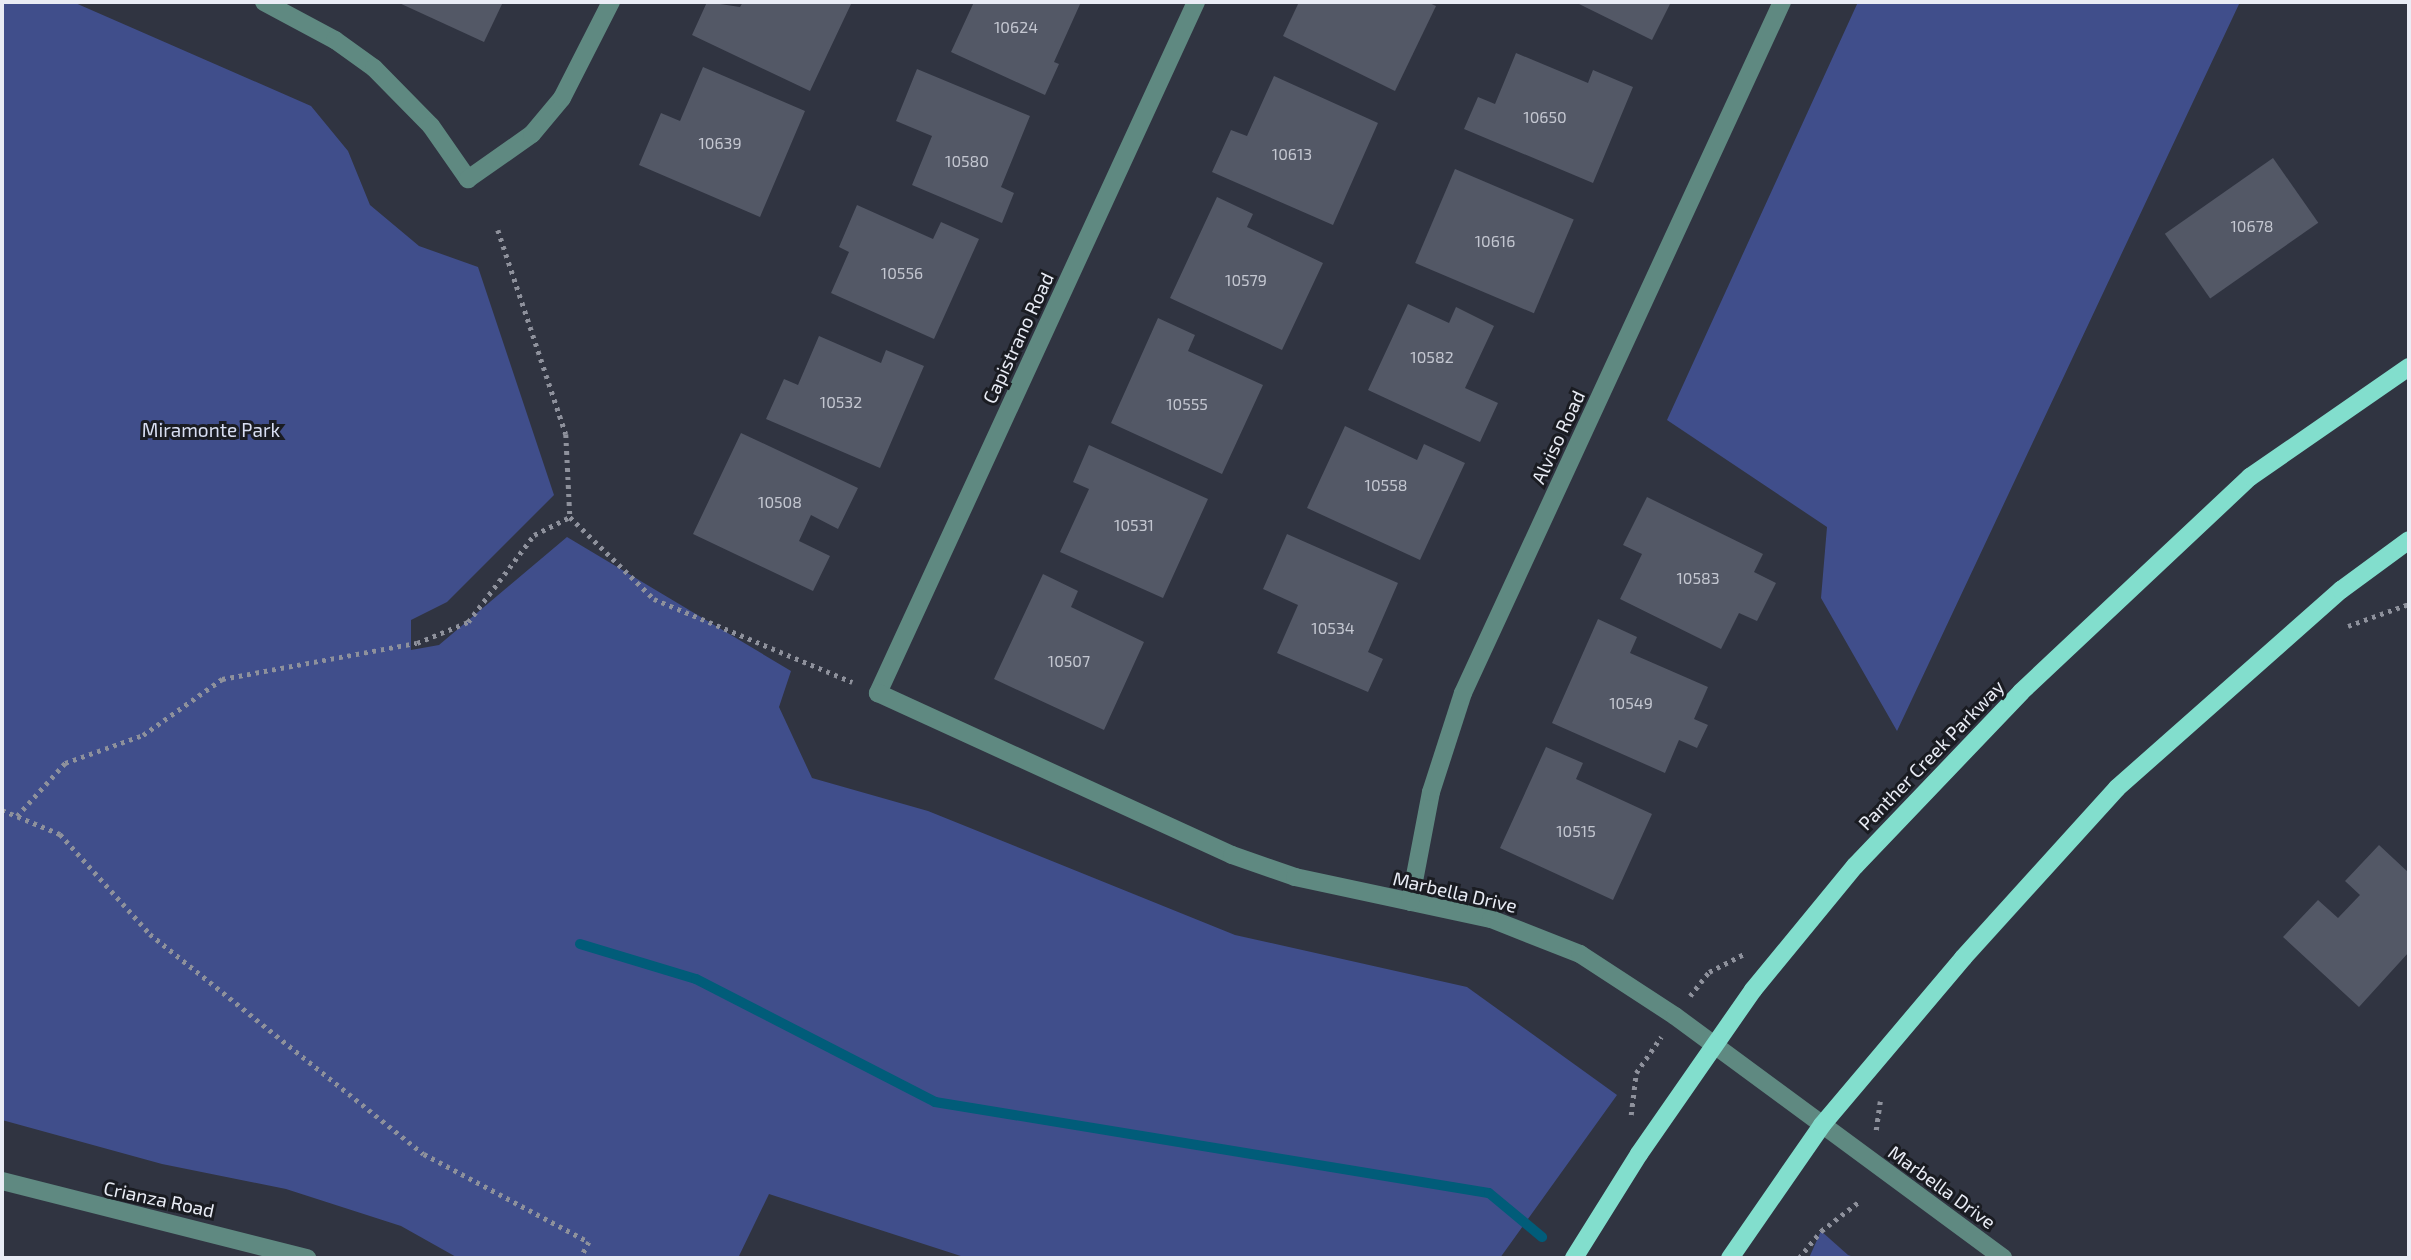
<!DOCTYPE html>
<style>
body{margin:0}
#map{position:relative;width:2411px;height:1260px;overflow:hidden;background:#303441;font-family:"Exo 2",sans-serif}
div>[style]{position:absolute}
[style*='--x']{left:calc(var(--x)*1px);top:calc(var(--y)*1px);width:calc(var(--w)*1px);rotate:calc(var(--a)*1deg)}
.green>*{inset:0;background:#404e8b}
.stream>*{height:10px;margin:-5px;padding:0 5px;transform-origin:5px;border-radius:5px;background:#015c79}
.building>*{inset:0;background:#535866;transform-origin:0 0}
.path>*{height:4.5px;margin-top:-2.25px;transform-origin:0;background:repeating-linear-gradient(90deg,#8e919c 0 3.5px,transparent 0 8.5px)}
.minor>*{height:18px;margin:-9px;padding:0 9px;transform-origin:9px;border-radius:9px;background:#5f8981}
.major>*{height:18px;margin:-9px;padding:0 9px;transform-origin:9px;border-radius:9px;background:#82decd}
span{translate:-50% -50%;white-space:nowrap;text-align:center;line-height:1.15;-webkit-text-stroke:6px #1a1c22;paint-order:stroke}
.number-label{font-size:16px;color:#c4c7d1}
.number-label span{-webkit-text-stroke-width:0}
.street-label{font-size:19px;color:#e9ecf5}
.park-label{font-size:19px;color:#d8def2}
.frame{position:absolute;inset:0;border:4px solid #e9ecf5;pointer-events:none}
</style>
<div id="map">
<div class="green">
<i style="clip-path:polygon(2px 2px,73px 2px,311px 106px,348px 151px,370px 205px,419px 246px,478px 267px,554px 495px,447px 602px,411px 620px,411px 650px,439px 645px,567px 537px,791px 671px,779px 707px,812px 778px,928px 811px,1235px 935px,1467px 987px,1617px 1095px,1500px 1258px,967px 1258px,769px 1194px,738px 1258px,458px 1258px,401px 1226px,286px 1189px,162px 1164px,2px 1120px)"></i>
<i style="clip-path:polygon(1858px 2px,2240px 2px,1897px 731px,1821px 598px,1827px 527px,1667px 420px)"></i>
<i style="clip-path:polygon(1821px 1231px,1848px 1255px,1857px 1258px,1809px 1258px)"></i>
</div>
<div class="stream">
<i style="--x:580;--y:944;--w:121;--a:16.8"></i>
<i style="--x:696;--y:979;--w:269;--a:27.2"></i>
<i style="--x:935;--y:1102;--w:561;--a:9.33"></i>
<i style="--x:1489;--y:1193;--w:69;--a:39.7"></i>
</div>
<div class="building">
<i style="clip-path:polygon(397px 2px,503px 2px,484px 42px)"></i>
<i style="clip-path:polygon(707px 2px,740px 7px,743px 2px,852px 2px,810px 91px,692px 35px)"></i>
<i style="clip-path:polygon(974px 2px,1081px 2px,1054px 62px,1059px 64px,1045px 95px,951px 52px)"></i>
<i style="clip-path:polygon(1299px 2px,1427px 2px,1436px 6px,1395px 91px,1283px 36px)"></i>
<i style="clip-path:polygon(1575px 2px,1671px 2px,1652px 40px)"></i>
<i style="clip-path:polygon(1516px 53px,1588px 83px,1593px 70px,1633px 87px,1593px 183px,1464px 129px,1478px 97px,1495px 104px)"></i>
<i style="clip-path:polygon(703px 67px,805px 111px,760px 217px,639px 165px,661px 113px,680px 121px)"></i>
<i style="clip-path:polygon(917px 69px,1030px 116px,1001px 187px,1014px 193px,1002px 223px,912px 185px,932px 136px,896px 121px)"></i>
<i style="clip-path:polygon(1274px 76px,1378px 123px,1333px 225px,1212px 172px,1231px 130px,1247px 136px)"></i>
<i style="left:2273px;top:158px;width:79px;height:132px;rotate:55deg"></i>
<i style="left:1455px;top:169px;width:129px;height:102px;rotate:23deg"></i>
<i style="clip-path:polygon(1217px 197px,1253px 214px,1247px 227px,1323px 263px,1282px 350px,1170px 298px)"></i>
<i style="clip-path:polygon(857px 205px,933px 239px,941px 222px,979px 239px,934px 339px,831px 293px,849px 252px,839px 247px)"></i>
<i style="clip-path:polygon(1408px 304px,1449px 323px,1456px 307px,1494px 326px,1465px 388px,1498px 403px,1480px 442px,1368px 390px)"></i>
<i style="clip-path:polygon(1158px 318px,1195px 335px,1188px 351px,1263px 385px,1222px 474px,1111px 423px)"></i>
<i style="clip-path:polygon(819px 336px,881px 363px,886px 350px,924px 366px,880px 468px,766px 419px,784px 379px,798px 385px)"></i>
<i style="clip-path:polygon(1345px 426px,1417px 460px,1424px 444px,1465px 463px,1420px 560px,1307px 508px)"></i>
<i style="clip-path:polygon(741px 433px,858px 488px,838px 529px,811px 515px,799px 541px,830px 556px,813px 591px,693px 534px)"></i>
<i style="clip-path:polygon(1089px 445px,1208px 499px,1163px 598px,1060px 552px,1089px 489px,1073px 482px)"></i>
<i style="clip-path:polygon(1647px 497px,1763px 554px,1754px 572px,1776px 583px,1757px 621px,1739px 613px,1721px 649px,1620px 599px,1642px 554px,1623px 545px)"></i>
<i style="clip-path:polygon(1287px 534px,1398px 583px,1368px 652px,1383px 659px,1368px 692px,1277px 653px,1298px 605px,1263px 589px)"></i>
<i style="clip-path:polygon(1043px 574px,1078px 591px,1071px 607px,1144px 642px,1104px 730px,994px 679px)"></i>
<i style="clip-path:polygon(1598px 619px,1637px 637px,1630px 653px,1708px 687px,1694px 719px,1708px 725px,1697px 748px,1679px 740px,1665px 773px,1552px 723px)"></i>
<i style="clip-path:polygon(1546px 747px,1583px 763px,1576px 779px,1652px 814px,1613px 900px,1500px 848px)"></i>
<i style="clip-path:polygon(2379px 845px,2409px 873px,2409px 952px,2359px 1007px,2283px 937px,2318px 900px,2338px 918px,2360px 895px,2345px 881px)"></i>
</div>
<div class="path">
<i style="--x:498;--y:230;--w:215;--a:71.6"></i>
<i style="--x:566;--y:434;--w:83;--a:87.2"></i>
<i style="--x:2348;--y:626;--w:65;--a:-19.8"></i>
<i style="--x:2;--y:810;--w:63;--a:22.5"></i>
<i style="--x:60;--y:834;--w:135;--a:48"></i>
<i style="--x:150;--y:934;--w:351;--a:38.8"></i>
<i style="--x:424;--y:1154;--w:187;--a:28.1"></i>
<i style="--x:589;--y:1242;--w:18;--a:117"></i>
<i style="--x:17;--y:816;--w:72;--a:-47.8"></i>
<i style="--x:65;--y:763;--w:83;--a:-19.7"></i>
<i style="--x:143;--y:735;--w:97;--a:-35.3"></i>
<i style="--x:222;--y:679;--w:198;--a:-10.5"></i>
<i style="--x:417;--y:643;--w:55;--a:-22.4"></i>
<i style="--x:468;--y:622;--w:109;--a:-52.8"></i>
<i style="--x:534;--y:535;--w:40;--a:-26.6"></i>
<i style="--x:570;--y:517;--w:117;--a:44.3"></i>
<i style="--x:654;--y:599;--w:215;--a:22.7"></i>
<i style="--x:1690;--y:996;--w:31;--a:-52"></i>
<i style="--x:1709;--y:972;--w:42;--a:-27.2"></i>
<i style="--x:1631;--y:1115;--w:42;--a:-83.2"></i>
<i style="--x:1636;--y:1073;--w:44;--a:-55.2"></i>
<i style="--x:1876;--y:1130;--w:29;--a:-82"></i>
<i style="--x:1799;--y:1258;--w:35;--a:-51"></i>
<i style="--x:1821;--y:1231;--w:49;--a:-37.6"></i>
</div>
<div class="minor">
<i style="--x:264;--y:2;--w:81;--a:28.2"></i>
<i style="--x:335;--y:40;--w:48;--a:35.7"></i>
<i style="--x:374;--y:68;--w:81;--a:45.5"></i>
<i style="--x:431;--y:126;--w:65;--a:55.1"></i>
<i style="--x:468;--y:179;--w:78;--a:-35.1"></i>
<i style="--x:532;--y:134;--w:47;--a:-50.2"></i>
<i style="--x:562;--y:98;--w:108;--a:-63"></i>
<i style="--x:1196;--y:2;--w:761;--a:114.71"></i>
<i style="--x:878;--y:693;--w:389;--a:24.6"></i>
<i style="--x:1232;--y:855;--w:67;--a:19.2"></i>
<i style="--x:1295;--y:877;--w:200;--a:12.1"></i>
<i style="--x:1491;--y:919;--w:96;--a:21.5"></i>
<i style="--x:1580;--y:954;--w:113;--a:33.1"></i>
<i style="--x:1675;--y:1016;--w:408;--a:36.4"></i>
<i style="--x:1410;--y:902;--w:112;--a:-79.2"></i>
<i style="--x:1431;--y:792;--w:104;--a:-72.1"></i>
<i style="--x:1463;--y:693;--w:761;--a:-65.22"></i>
<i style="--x:2;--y:1181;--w:315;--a:14.2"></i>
</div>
<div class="major">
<i style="--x:1574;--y:1258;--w:123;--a:-58"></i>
<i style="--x:1639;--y:1154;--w:200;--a:-55.2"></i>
<i style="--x:1753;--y:990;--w:161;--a:-50.6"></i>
<i style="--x:1855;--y:866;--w:240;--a:-46.3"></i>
<i style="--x:2021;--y:692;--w:314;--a:-43.2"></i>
<i style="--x:2250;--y:477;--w:193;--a:-34.7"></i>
<i style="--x:1730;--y:1258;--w:162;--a:-55.3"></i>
<i style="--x:1822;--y:1125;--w:219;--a:-49.8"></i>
<i style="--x:1963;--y:958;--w:229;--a:-47.8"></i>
<i style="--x:2117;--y:788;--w:299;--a:-41.5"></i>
<i style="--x:2341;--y:590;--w:84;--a:-36.3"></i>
</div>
<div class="number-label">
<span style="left:1016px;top:27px">10624</span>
<span style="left:1545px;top:117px">10650</span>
<span style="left:720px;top:143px">10639</span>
<span style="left:1292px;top:154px">10613</span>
<span style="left:967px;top:161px">10580</span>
<span style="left:2252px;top:226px">10678</span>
<span style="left:1495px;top:241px">10616</span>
<span style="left:902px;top:273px">10556</span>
<span style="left:1246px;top:280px">10579</span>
<span style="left:1432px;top:357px">10582</span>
<span style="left:841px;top:402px">10532</span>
<span style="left:1187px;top:404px">10555</span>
<span style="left:1386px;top:485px">10558</span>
<span style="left:780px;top:502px">10508</span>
<span style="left:1134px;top:525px">10531</span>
<span style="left:1698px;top:578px">10583</span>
<span style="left:1333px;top:628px">10534</span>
<span style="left:1069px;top:661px">10507</span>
<span style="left:1631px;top:703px">10549</span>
<span style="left:1576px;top:831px">10515</span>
</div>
<div class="street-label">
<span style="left:1018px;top:338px;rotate:-65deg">Capistrano Road</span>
<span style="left:1558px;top:437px;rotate:-65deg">Alviso Road</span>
<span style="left:1931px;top:755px;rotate:-46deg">Panther Creek Parkway</span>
<span style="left:1455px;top:892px;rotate:13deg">Marbella Drive</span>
<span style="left:1942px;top:1187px;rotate:36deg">Marbella Drive</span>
<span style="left:159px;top:1199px;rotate:12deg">Crianza Road</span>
</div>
<div class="park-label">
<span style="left:211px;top:430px">Miramonte Park</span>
</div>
<div class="frame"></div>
</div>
